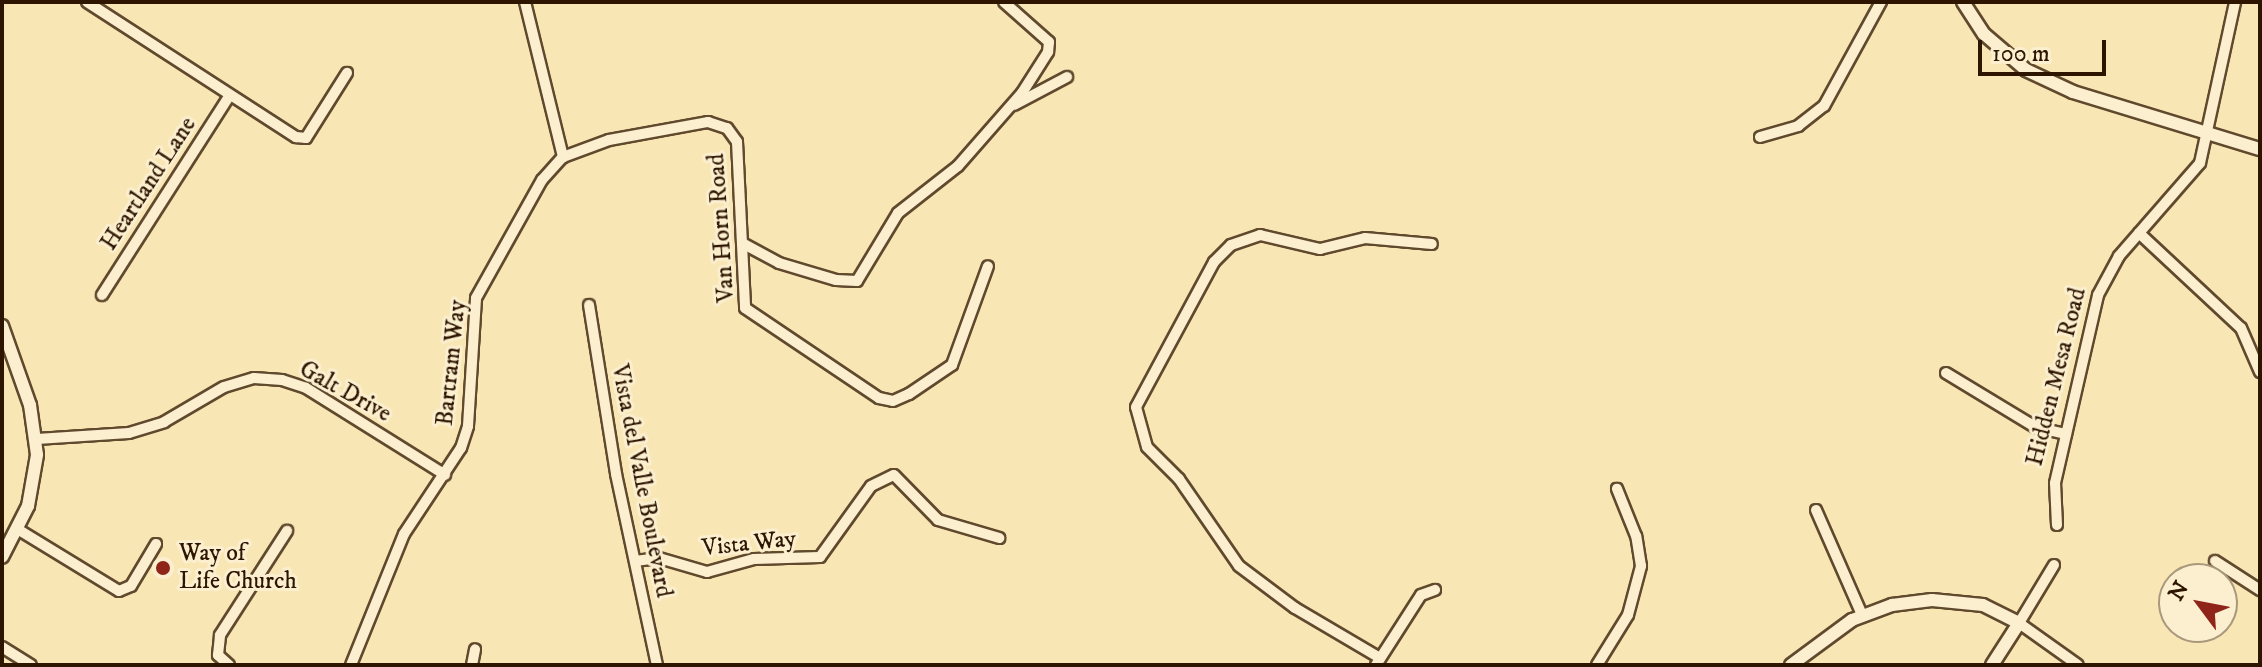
<!DOCTYPE html>
<style>
body{margin:0}
#map{position:relative;width:2262px;height:667px;overflow:hidden;background:#f9e6b5;font-family:"IM FELL DW Pica",serif}
div>[style]{position:absolute}
[style*='--x']{left:calc(var(--x)*1px);top:calc(var(--y)*1px);width:calc(var(--w)*1px);rotate:calc(var(--a)*1deg)}
.roads{filter:drop-shadow(2px 0 #60492d) drop-shadow(-2px 0 #60492d) drop-shadow(0 2px #60492d) drop-shadow(0 -2px #60492d)}
.minor>*{height:10px;margin:-5px;padding:0 5px;transform-origin:5px;border-radius:5px;background:#fbefcf}
.tertiary>*{height:12px;margin:-6px;padding:0 6px;transform-origin:6px;border-radius:6px;background:#fbefcf}
.dots>*{width:22px;height:22px;translate:-50% -50%;box-sizing:border-box;border:4px solid #fbefcf;border-radius:50%}
span{translate:-50% -50%;white-space:nowrap;text-align:center;line-height:1.15;-webkit-text-stroke:6px #fbefcf;paint-order:stroke}
.street-label{font-size:24px;color:#2d1500}
.poi-label{font-size:24px;color:#2d1500}
.left{translate:0 -50%;text-align:left}
.frame{position:absolute;inset:0;border:4px solid #2d1500;pointer-events:none}
.north{position:absolute;left:2158px;top:563px;width:80px;height:80px;box-sizing:border-box;background:#fbefcf;border:2px solid #a9987c;border-radius:50%;rotate:302deg;font-size:22px;font-weight:700;line-height:32px;text-align:center;color:#2d1500}
.north::after{content:'';display:block;margin:auto;width:28px;height:36px;background:#8f2418;clip-path:polygon(50% 0,100% 100%,50% 72%,0 100%)}
.scale{position:absolute;left:1978px;top:40px;width:128px;height:36px;box-sizing:border-box;border:4px solid #2d1500;border-top:0;padding-left:10px;font-size:24px;line-height:28px;white-space:nowrap;color:#2d1500;-webkit-text-stroke:6px #fbefcf;paint-order:stroke}
</style>
<div id="map">
<div class="roads">
<div class="minor">
<i style="--x:87;--y:2;--w:249;--a:32.9"></i>
<i style="--x:296;--y:137;--w:10;--a:6"></i>
<i style="--x:306;--y:138;--w:77;--a:-57.8"></i>
<i style="--x:525;--y:2;--w:160;--a:76.2"></i>
<i style="--x:1014;--y:105;--w:60;--a:-27.8"></i>
<i style="--x:1760;--y:137;--w:40;--a:-16"></i>
<i style="--x:1798;--y:126;--w:33;--a:-38"></i>
<i style="--x:1824;--y:106;--w:119;--a:-61.3"></i>
<i style="--x:563;--y:157;--w:49;--a:-20.3"></i>
<i style="--x:609;--y:140;--w:101;--a:-10.3"></i>
<i style="--x:708;--y:122;--w:20;--a:18"></i>
<i style="--x:727;--y:128;--w:17;--a:54"></i>
<i style="--x:737;--y:142;--w:166;--a:87.2"></i>
<i style="--x:745;--y:308;--w:161;--a:33.9"></i>
<i style="--x:879;--y:398;--w:14;--a:12"></i>
<i style="--x:893;--y:401;--w:17;--a:-24"></i>
<i style="--x:909;--y:394;--w:52;--a:-34"></i>
<i style="--x:952;--y:365;--w:105;--a:-70"></i>
<i style="--x:2139;--y:233;--w:139;--a:43"></i>
<i style="--x:2241;--y:328;--w:48;--a:66.6"></i>
<i style="--x:742;--y:243;--w:42;--a:28.4"></i>
<i style="--x:779;--y:263;--w:59;--a:16.6"></i>
<i style="--x:836;--y:280;--w:21;--a:3"></i>
<i style="--x:857;--y:281;--w:79;--a:-58.9"></i>
<i style="--x:898;--y:213;--w:76;--a:-38.1"></i>
<i style="--x:958;--y:166;--w:97;--a:-48.8"></i>
<i style="--x:1022;--y:93;--w:49;--a:-57.6"></i>
<i style="--x:1048;--y:52;--w:10;--a:-84"></i>
<i style="--x:1049;--y:42;--w:60;--a:-138.4"></i>
<i style="--x:102;--y:295;--w:237;--a:-57.4"></i>
<i style="--x:589;--y:305;--w:171;--a:80.9"></i>
<i style="--x:616;--y:474;--w:195;--a:77.9"></i>
<i style="--x:1946;--y:373;--w:104;--a:31.2"></i>
<i style="--x:2035;--y:427;--w:32;--a:13"></i>
<i style="--x:37;--y:439;--w:92;--a:-3.7"></i>
<i style="--x:129;--y:433;--w:37;--a:-17"></i>
<i style="--x:164;--y:422;--w:69;--a:-30.3"></i>
<i style="--x:224;--y:387;--w:31;--a:-17"></i>
<i style="--x:254;--y:378;--w:28;--a:4"></i>
<i style="--x:282;--y:380;--w:25;--a:18"></i>
<i style="--x:306;--y:388;--w:164;--a:32"></i>
<i style="--x:1816;--y:510;--w:115;--a:66.3"></i>
<i style="--x:2057;--y:525;--w:42;--a:-92.7"></i>
<i style="--x:2055;--y:483;--w:193;--a:-77.1"></i>
<i style="--x:2098;--y:295;--w:44;--a:-61.7"></i>
<i style="--x:2119;--y:256;--w:123;--a:-48.9"></i>
<i style="--x:2200;--y:163;--w:165;--a:-77.7"></i>
<i style="--x:19;--y:530;--w:117;--a:31.4"></i>
<i style="--x:119;--y:591;--w:13;--a:-23"></i>
<i style="--x:131;--y:586;--w:49;--a:-59.2"></i>
<i style="--x:635;--y:561;--w:24;--a:-7"></i>
<i style="--x:659;--y:558;--w:50;--a:16.3"></i>
<i style="--x:707;--y:572;--w:49;--a:-15.5"></i>
<i style="--x:754;--y:559;--w:66;--a:-1.7"></i>
<i style="--x:820;--y:557;--w:87;--a:-54.3"></i>
<i style="--x:871;--y:486;--w:25;--a:-26"></i>
<i style="--x:894;--y:475;--w:63;--a:45.6"></i>
<i style="--x:938;--y:520;--w:64;--a:16.4"></i>
<i style="--x:2215;--y:561;--w:54;--a:32.8"></i>
<i style="--x:2054;--y:565;--w:68;--a:121.1"></i>
<i style="--x:2019;--y:623;--w:72;--a:35.4"></i>
<i style="--x:2;--y:647;--w:34;--a:32"></i>
<i style="--x:1380;--y:658;--w:99;--a:-149.5"></i>
<i style="--x:1295;--y:608;--w:70;--a:-143.1"></i>
<i style="--x:1239;--y:566;--w:106;--a:-124.6"></i>
<i style="--x:1179;--y:479;--w:45;--a:-135"></i>
<i style="--x:1147;--y:447;--w:41;--a:-105.4"></i>
<i style="--x:1136;--y:407;--w:165;--a:-61.7"></i>
<i style="--x:1214;--y:262;--w:24;--a:-45"></i>
<i style="--x:1231;--y:245;--w:31;--a:-19"></i>
<i style="--x:1260;--y:235;--w:62;--a:13.1"></i>
<i style="--x:1320;--y:249;--w:46;--a:-13.7"></i>
<i style="--x:1365;--y:238;--w:67;--a:5.1"></i>
<i style="--x:229;--y:665;--w:15;--a:-138"></i>
<i style="--x:218;--y:655;--w:20;--a:-84"></i>
<i style="--x:220;--y:635;--w:124;--a:-57.2"></i>
<i style="--x:351;--y:665;--w:141;--a:-68"></i>
<i style="--x:404;--y:534;--w:103;--a:-56.5"></i>
<i style="--x:461;--y:448;--w:23;--a:-72"></i>
<i style="--x:468;--y:426;--w:128;--a:-86.4"></i>
<i style="--x:476;--y:298;--w:135;--a:-60.8"></i>
<i style="--x:542;--y:180;--w:31;--a:-48"></i>
<i style="--x:472;--y:665;--w:16;--a:-79"></i>
<i style="--x:1376;--y:665;--w:83;--a:-57.3"></i>
<i style="--x:1421;--y:595;--w:15;--a:-20"></i>
<i style="--x:1597;--y:665;--w:59;--a:-58.2"></i>
<i style="--x:1628;--y:615;--w:51;--a:-75.1"></i>
<i style="--x:1641;--y:566;--w:30;--a:-99"></i>
<i style="--x:1636;--y:536;--w:51;--a:-112"></i>
</div>
<div class="tertiary">
<i style="--x:1963;--y:2;--w:38;--a:57"></i>
<i style="--x:1984;--y:34;--w:55;--a:40.6"></i>
<i style="--x:2026;--y:70;--w:52;--a:25.1"></i>
<i style="--x:2073;--y:92;--w:195;--a:17"></i>
<i style="--x:2;--y:326;--w:84;--a:70.5"></i>
<i style="--x:30;--y:405;--w:50;--a:82"></i>
<i style="--x:37;--y:455;--w:52;--a:100"></i>
<i style="--x:28;--y:506;--w:57;--a:117"></i>
<i style="--x:1791;--y:665;--w:76;--a:-36.4"></i>
<i style="--x:1852;--y:620;--w:43;--a:-20.6"></i>
<i style="--x:1892;--y:605;--w:40;--a:-7.1"></i>
<i style="--x:1932;--y:600;--w:51;--a:5.6"></i>
<i style="--x:1983;--y:605;--w:40;--a:26.6"></i>
<i style="--x:2019;--y:623;--w:50;--a:122.7"></i>
</div>
</div>
<div class="dots">
<i style="left:163px;top:568px;background:#8f2418"></i>
</div>
<div class="street-label">
<span style="left:149px;top:184px;rotate:-57deg">Heartland Lane</span>
<span style="left:722px;top:228px;rotate:-94deg">Van Horn Road</span>
<span style="left:452px;top:363px;rotate:-84deg">Bartram Way</span>
<span style="left:2057px;top:377px;rotate:-76deg">Hidden Mesa Road</span>
<span style="left:345px;top:392px;rotate:29deg">Galt Drive</span>
<span style="left:641px;top:481px;rotate:79deg">Vista del Valle Boulevard</span>
<span style="left:749px;top:544px;rotate:-6deg">Vista Way</span>
</div>
<div class="poi-label">
<span class="left" style="left:179px;top:568px">Way of<br>Life Church</span>
</div>
<div class="frame"></div>
<div class="north">N</div>
<div class="scale">100 m</div>
</div>
